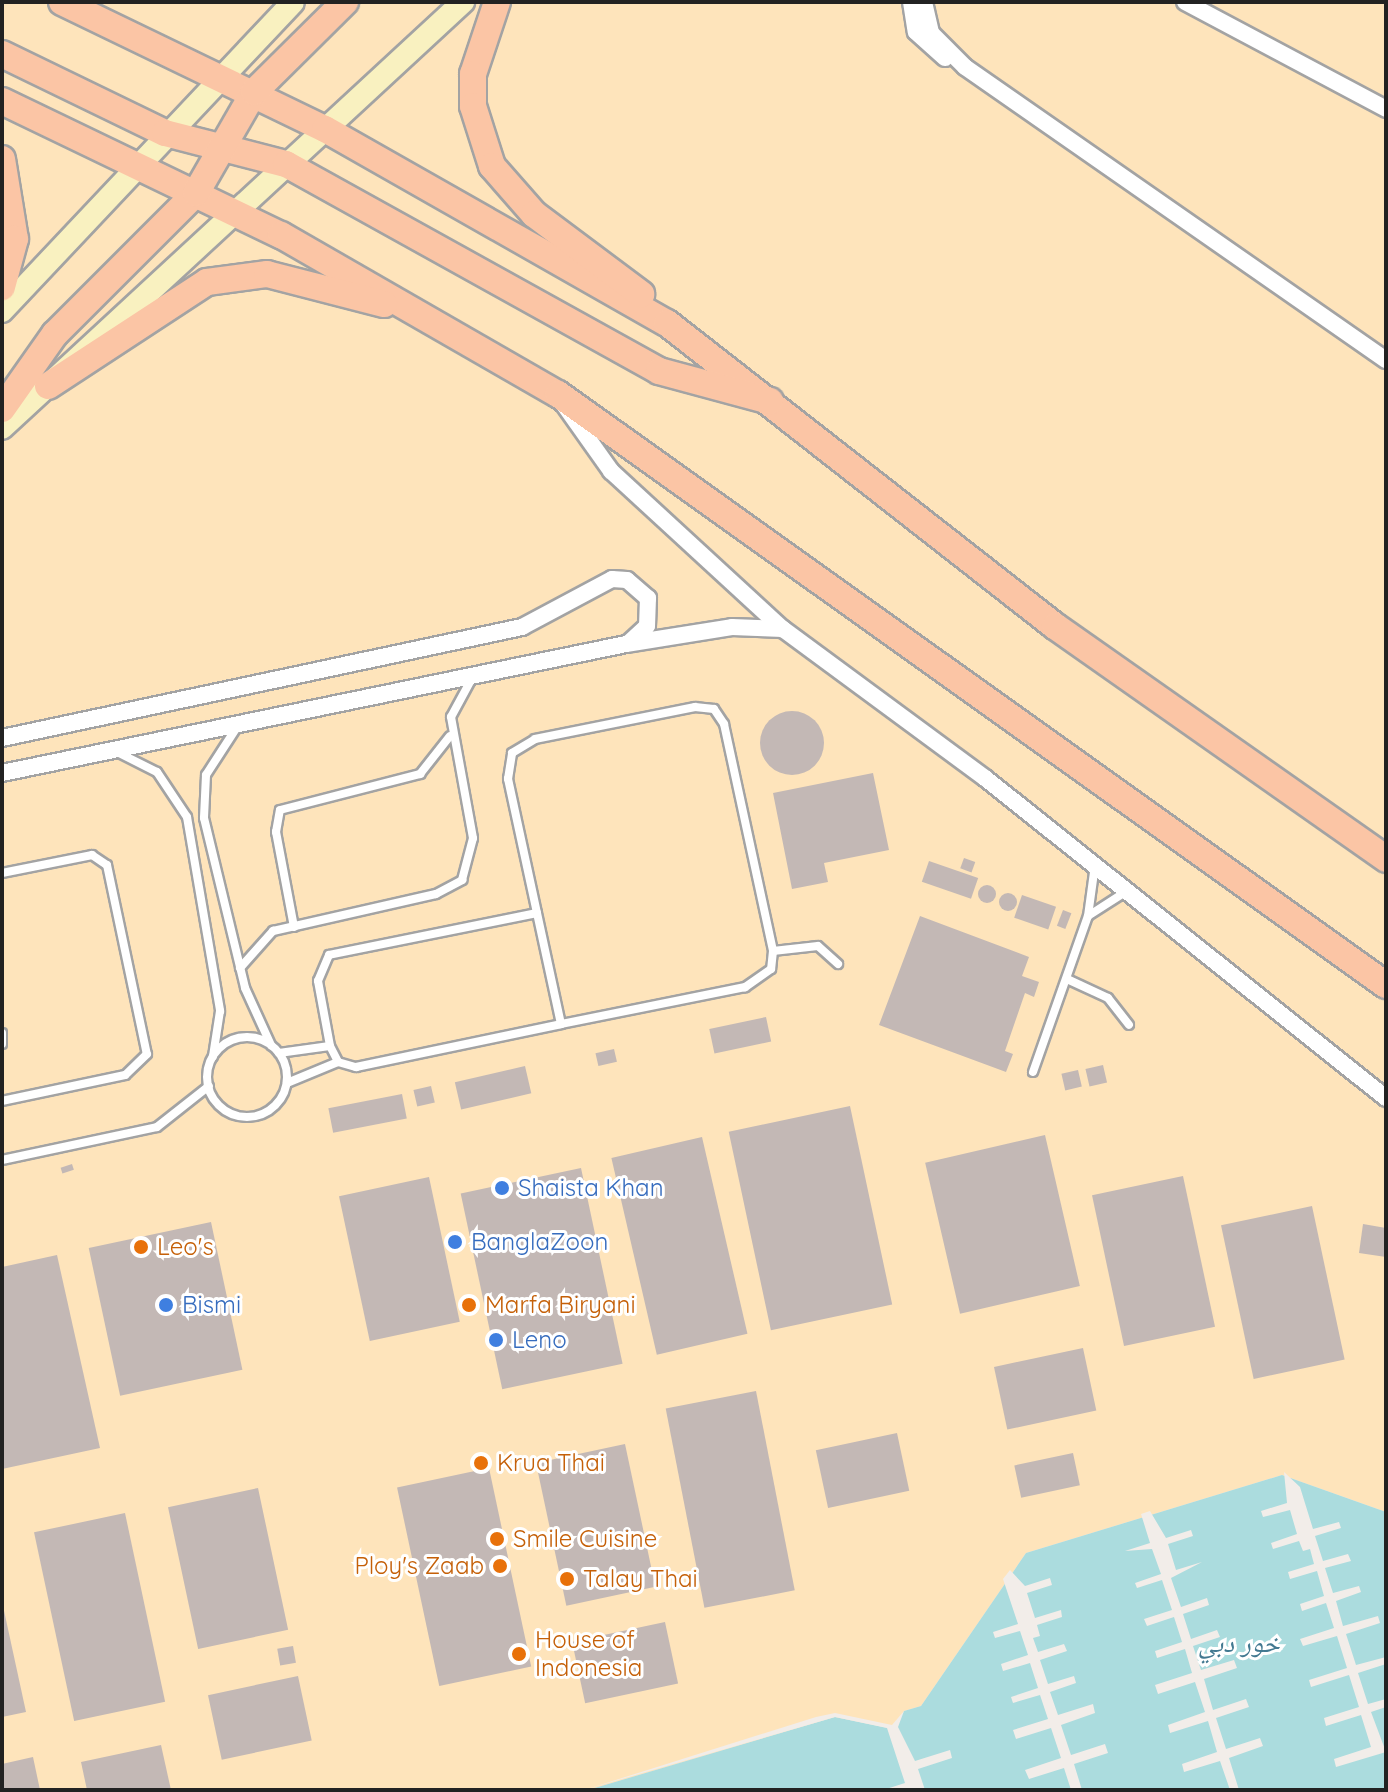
<!DOCTYPE html>
<meta charset="utf-8">
<style>
body{margin:0}
#map{position:relative;width:1388px;height:1792px;overflow:hidden;background:#f2ede9;font-family:Quicksand,"Noto Naskh Arabic",sans-serif}
div>[style]{position:absolute}
[style*='--x']{left:calc(var(--x)*1px);top:calc(var(--y)*1px);width:calc(var(--w)*1px);rotate:calc(var(--a)*1deg)}
.sand>*{inset:0;background:#fee4bb}
.water>*{inset:0;background:#abdcde}
.pier>*{inset:0;background:#f2ede9}
.building>*{inset:0;background:#c3b8b5;transform-origin:0 0}
.round{border-radius:50%}
.roads{filter:drop-shadow(2px 0 #a3a3a3) drop-shadow(-2px 0 #a3a3a3) drop-shadow(0 2px #a3a3a3) drop-shadow(0 -2px #a3a3a3)}
.service>*{height:8px;margin:-4px;padding:0 4px;transform-origin:4px;border-radius:4px;background:#fff}
.service>.ring{margin:-4px;padding:0;box-sizing:content-box;background:none;border:8px solid #fff;border-radius:50%}
.minor>*{height:16px;margin:-8px;padding:0 8px;transform-origin:8px;border-radius:8px;background:#fff}
.secondary>*{height:22px;margin:-11px;padding:0 11px;transform-origin:11px;border-radius:11px;background:#f9f1c0}
.primary>*{height:26px;margin:-13px;padding:0 13px;transform-origin:13px;border-radius:13px;background:#fbc5a5}
.dots>*{width:22px;height:22px;translate:-50% -50%;box-sizing:border-box;border:4px solid #fff;border-radius:50%}
span{translate:-50% -50%;white-space:nowrap;text-align:center;line-height:1.15;-webkit-text-stroke:6px #fff;paint-order:stroke}
.shop-label{font-size:24px;color:#366cbe}
.left{translate:0 -50%;text-align:left}
.food-label{font-size:24px;color:#c56008}
.right{translate:-100% -50%;text-align:right}
.water-label{font-size:26px;color:#427991;font-style:italic}
.frame{position:absolute;inset:0;border:4px solid #222;pointer-events:none}
</style>
<div id="map">
<div class="sand">
<i style="clip-path:polygon(2px 2px,1386px 2px,1386px 1512px,1282px 1475px,1026px 1553px,921px 1706px,904px 1711px,893px 1729px,835px 1717px,588px 1790px,2px 1790px)"></i>
</div>
<div class="water">
<i style="clip-path:polygon(1282px 1475px,1386px 1512px,1386px 1790px,588px 1790px,835px 1717px,893px 1729px,904px 1711px,921px 1706px,1026px 1553px)"></i>
</div>
<div class="pier">
<i style="clip-path:polygon(1284px 1472px,1300px 1487px,1313px 1529px,1339px 1522px,1341px 1528px,1315px 1536px,1323px 1561px,1348px 1554px,1351px 1561px,1325px 1568px,1333px 1593px,1359px 1586px,1361px 1592px,1336px 1601px,1343px 1626px,1378px 1616px,1380px 1623px,1346px 1634px,1356px 1665px,1386px 1657px,1386px 1664px,1358px 1673px,1368px 1704px,1386px 1699px,1386px 1707px,1371px 1712px,1386px 1752px,1336px 1767px,1334px 1759px,1371px 1747px,1361px 1715px,1326px 1726px,1324px 1718px,1359px 1707px,1349px 1675px,1311px 1687px,1309px 1680px,1347px 1668px,1337px 1636px,1303px 1646px,1300px 1639px,1334px 1628px,1326px 1603px,1302px 1611px,1300px 1604px,1324px 1596px,1317px 1571px,1290px 1579px,1288px 1572px,1314px 1564px,1310px 1549px,1303px 1551px,1299px 1541px,1273px 1549px,1271px 1543px,1297px 1534px,1290px 1510px,1263px 1517px,1261px 1511px,1287px 1503px)"></i>
<i style="clip-path:polygon(1150px 1511px,1166px 1538px,1191px 1530px,1193px 1536px,1168px 1544px,1176px 1570px,1202px 1562px,1171px 1578px,1181px 1607px,1207px 1598px,1209px 1605px,1183px 1614px,1191px 1639px,1217px 1630px,1220px 1637px,1193px 1646px,1201px 1670px,1234px 1660px,1237px 1668px,1204px 1679px,1213px 1710px,1246px 1699px,1249px 1707px,1216px 1718px,1226px 1749px,1260px 1738px,1263px 1746px,1229px 1758px,1239px 1790px,1230px 1790px,1220px 1761px,1184px 1772px,1182px 1764px,1217px 1752px,1208px 1721px,1170px 1733px,1168px 1725px,1205px 1712px,1195px 1682px,1158px 1694px,1155px 1685px,1192px 1673px,1185px 1649px,1157px 1658px,1155px 1651px,1182px 1642px,1174px 1617px,1147px 1626px,1144px 1619px,1172px 1610px,1162px 1580px,1137px 1588px,1135px 1583px,1161px 1574px,1152px 1549px,1125px 1551px,1150px 1543px,1141px 1514px)"></i>
<i style="clip-path:polygon(1010px 1570px,1025px 1586px,1050px 1578px,1052px 1585px,1027px 1593px,1035px 1618px,1061px 1610px,1062px 1617px,1037px 1625px,1040px 1636px,1033px 1638px,1038px 1652px,1064px 1644px,1067px 1651px,1040px 1660px,1048px 1684px,1074px 1676px,1076px 1683px,1050px 1692px,1058px 1715px,1093px 1704px,1095px 1713px,1061px 1725px,1071px 1755px,1105px 1744px,1108px 1753px,1074px 1764px,1082px 1790px,1071px 1790px,1064px 1768px,1029px 1779px,1025px 1770px,1061px 1758px,1051px 1728px,1016px 1739px,1013px 1730px,1048px 1719px,1040px 1695px,1013px 1703px,1011px 1697px,1038px 1688px,1030px 1663px,1003px 1671px,1001px 1664px,1028px 1655px,1020px 1631px,995px 1638px,993px 1632px,1018px 1624px,1003px 1579px)"></i>
<i style="clip-path:polygon(904px 1711px,898px 1727px,915px 1761px,950px 1750px,952px 1758px,918px 1769px,925px 1790px,883px 1790px,905px 1783px,887px 1728px,835px 1717px,584px 1790px,816px 1717px,835px 1713px,892px 1725px)"></i>
</div>
<div class="building">
<i class="round" style="left:760px;top:711px;width:64px;height:64px"></i>
<i style="clip-path:polygon(873px 773px,889px 850px,824px 863px,828px 882px,792px 889px,773px 793px)"></i>
<i style="left:964px;top:858px;width:12px;height:11px;rotate:20deg"></i>
<i style="left:929px;top:861px;width:52px;height:22px;rotate:19deg"></i>
<i class="round" style="left:978px;top:885px;width:18px;height:18px"></i>
<i class="round" style="left:999px;top:893px;width:18px;height:18px"></i>
<i style="left:1022px;top:895px;width:36px;height:24px;rotate:19deg"></i>
<i style="left:1063px;top:910px;width:9px;height:17px;rotate:21deg"></i>
<i style="clip-path:polygon(920px 916px,1029px 957px,1022px 976px,1039px 982px,1034px 997px,1025px 993px,1005px 1051px,1013px 1054px,1006px 1072px,879px 1025px)"></i>
<i style="left:766px;top:1017px;width:25px;height:58px;rotate:78deg"></i>
<i style="left:614px;top:1049px;width:13px;height:19px;rotate:77deg"></i>
<i style="left:1103px;top:1065px;width:18px;height:18px;rotate:77deg"></i>
<i style="left:525px;top:1066px;width:28px;height:72px;rotate:77deg"></i>
<i style="left:1078px;top:1070px;width:17px;height:17px;rotate:77deg"></i>
<i style="left:431px;top:1086px;width:17px;height:18px;rotate:77deg"></i>
<i style="left:402px;top:1094px;width:25px;height:75px;rotate:79deg"></i>
<i style="left:850px;top:1106px;width:203px;height:124px;rotate:78deg"></i>
<i style="left:1045px;top:1135px;width:155px;height:123px;rotate:77deg"></i>
<i style="left:702px;top:1137px;width:202px;height:93px;rotate:77deg"></i>
<i style="left:72px;top:1164px;width:6px;height:12px;rotate:72deg"></i>
<i style="left:581px;top:1168px;width:200px;height:123px;rotate:78deg"></i>
<i style="left:1183px;top:1176px;width:154px;height:93px;rotate:78deg"></i>
<i style="left:429px;top:1177px;width:148px;height:92px;rotate:78deg"></i>
<i style="left:1312px;top:1206px;width:157px;height:93px;rotate:78deg"></i>
<i style="left:211px;top:1222px;width:151px;height:125px;rotate:78deg"></i>
<i style="clip-path:polygon(1363px 1224px,1386px 1228px,1386px 1257px,1359px 1253px)"></i>
<i style="clip-path:polygon(57px 1255px,100px 1448px,2px 1469px,2px 1267px)"></i>
<i style="left:1083px;top:1348px;width:64px;height:91px;rotate:78deg"></i>
<i style="left:756px;top:1391px;width:203px;height:92px;rotate:79deg"></i>
<i style="left:897px;top:1433px;width:59px;height:83px;rotate:78deg"></i>
<i style="left:625px;top:1444px;width:146px;height:91px;rotate:78deg"></i>
<i style="left:1073px;top:1453px;width:33px;height:60px;rotate:78deg"></i>
<i style="left:489px;top:1468px;width:203px;height:94px;rotate:78deg"></i>
<i style="left:258px;top:1488px;width:145px;height:92px;rotate:78deg"></i>
<i style="left:125px;top:1513px;width:193px;height:93px;rotate:78deg"></i>
<i style="clip-path:polygon(3px 1606px,26px 1712px,2px 1717px,2px 1607px)"></i>
<i style="left:665px;top:1622px;width:63px;height:95px;rotate:78deg"></i>
<i style="left:293px;top:1646px;width:17px;height:16px;rotate:80deg"></i>
<i style="left:298px;top:1676px;width:66px;height:92px;rotate:78deg"></i>
<i style="clip-path:polygon(161px 1745px,171px 1790px,87px 1790px,81px 1762px)"></i>
<i style="clip-path:polygon(33px 1757px,40px 1790px,2px 1790px,2px 1764px)"></i>
</div>
<div class="roads">
<div class="service">
<i style="--x:695;--y:707;--w:19;--a:6"></i>
<i style="--x:714;--y:709;--w:18;--a:56"></i>
<i style="--x:724;--y:724;--w:232;--a:77.8"></i>
<i style="--x:773;--y:951;--w:18;--a:96"></i>
<i style="--x:771;--y:969;--w:32;--a:145"></i>
<i style="--x:745;--y:987;--w:188;--a:168.6"></i>
<i style="--x:561;--y:1024;--w:251;--a:-102.2"></i>
<i style="--x:508;--y:779;--w:26;--a:-81"></i>
<i style="--x:512;--y:753;--w:27;--a:-31"></i>
<i style="--x:535;--y:739;--w:163;--a:-11.3"></i>
<i style="--x:237;--y:727;--w:57;--a:122.9"></i>
<i style="--x:206;--y:775;--w:43;--a:92.7"></i>
<i style="--x:204;--y:818;--w:175;--a:76.4"></i>
<i style="--x:245;--y:988;--w:63;--a:65.5"></i>
<i style="--x:119;--y:753;--w:42;--a:26.6"></i>
<i style="--x:157;--y:772;--w:54;--a:56.3"></i>
<i style="--x:187;--y:817;--w:197;--a:80.3"></i>
<i style="--x:220;--y:1011;--w:46;--a:98.8"></i>
<i style="--x:2;--y:873;--w:92;--a:-11.3"></i>
<i style="--x:92;--y:855;--w:18;--a:34"></i>
<i style="--x:107;--y:865;--w:193;--a:78.1"></i>
<i style="--x:147;--y:1054;--w:30;--a:136"></i>
<i style="--x:125;--y:1075;--w:126;--a:168.1"></i>
<i style="--x:537;--y:913;--w:212;--a:168.6"></i>
<i style="--x:329;--y:955;--w:28;--a:113"></i>
<i style="--x:318;--y:981;--w:66;--a:79.5"></i>
<i style="--x:330;--y:1046;--w:18;--a:63"></i>
<i style="--x:338;--y:1062;--w:19;--a:16"></i>
<i style="--x:356;--y:1067;--w:209;--a:-11.8"></i>
<i style="--x:1088;--y:916;--w:46;--a:-32.7"></i>
<i style="--x:294;--y:927;--w:97;--a:-100.7"></i>
<i style="--x:276;--y:832;--w:22;--a:-80"></i>
<i style="--x:280;--y:810;--w:145;--a:-14.4"></i>
<i style="--x:420;--y:774;--w:48;--a:-51.7"></i>
<i style="--x:773;--y:951;--w:45;--a:-6.3"></i>
<i style="--x:818;--y:946;--w:27;--a:42"></i>
<i style="--x:240;--y:968;--w:50;--a:-48.3"></i>
<i style="--x:273;--y:931;--w:167;--a:-12.8"></i>
<i style="--x:436;--y:894;--w:30;--a:-28"></i>
<i style="--x:462;--y:880;--w:43;--a:-75.3"></i>
<i style="--x:473;--y:838;--w:123;--a:-100.3"></i>
<i style="--x:451;--y:717;--w:42;--a:-61.6"></i>
<i style="--x:1067;--y:979;--w:45;--a:24.9"></i>
<i style="--x:1108;--y:998;--w:34;--a:52"></i>
<i style="--x:2;--y:1033;--w:11;--a:90"></i>
<i class="ring" style="left:207px;top:1037px;width:72px;height:72px"></i>
<i style="--x:279;--y:1053;--w:51;--a:-7.8"></i>
<i style="--x:1033;--y:1072;--w:165;--a:-70.6"></i>
<i style="--x:1088;--y:916;--w:51;--a:-82.2"></i>
<i style="--x:287;--y:1083;--w:55;--a:-22.4"></i>
<i style="--x:2;--y:1160;--w:158;--a:-12"></i>
<i style="--x:157;--y:1127;--w:66;--a:-38.3"></i>
</div>
<div class="minor">
<i style="--x:911;--y:2;--w:30;--a:81"></i>
<i style="--x:916;--y:32;--w:39;--a:42"></i>
<i style="--x:924;--y:2;--w:32;--a:77"></i>
<i style="--x:931;--y:33;--w:48;--a:45"></i>
<i style="--x:965;--y:67;--w:513;--a:34.84"></i>
<i style="--x:1185;--y:2;--w:228;--a:28"></i>
<i style="--x:562;--y:402;--w:85;--a:54.6"></i>
<i style="--x:611;--y:471;--w:234;--a:42.6"></i>
<i style="--x:783;--y:629;--w:251;--a:36.4"></i>
<i style="--x:985;--y:778;--w:513;--a:38.59"></i>
<i style="--x:2;--y:738;--w:532;--a:-12.05"></i>
<i style="--x:522;--y:627;--w:102;--a:-28.1"></i>
<i style="--x:612;--y:579;--w:15;--a:4"></i>
<i style="--x:627;--y:580;--w:28;--a:41"></i>
<i style="--x:648;--y:598;--w:28;--a:92"></i>
<i style="--x:647;--y:626;--w:23;--a:137"></i>
<i style="--x:2;--y:773;--w:637;--a:-11.68"></i>
<i style="--x:626;--y:644;--w:107;--a:-9.1"></i>
<i style="--x:732;--y:627;--w:51;--a:2.2"></i>
</div>
<div class="secondary">
<i style="--x:2;--y:311;--w:424;--a:-46.7"></i>
<i style="--x:2;--y:428;--w:628;--a:-42.74"></i>
</div>
<div class="primary">
<i style="--x:62;--y:2;--w:292;--a:25.8"></i>
<i style="--x:325;--y:129;--w:393;--a:29.6"></i>
<i style="--x:667;--y:323;--w:492;--a:38"></i>
<i style="--x:1055;--y:626;--w:405;--a:35.1"></i>
<i style="--x:497;--y:2;--w:76;--a:108.4"></i>
<i style="--x:473;--y:74;--w:32;--a:90"></i>
<i style="--x:473;--y:106;--w:63;--a:72.4"></i>
<i style="--x:492;--y:166;--w:64;--a:48.8"></i>
<i style="--x:534;--y:214;--w:134;--a:36.8"></i>
<i style="--x:2;--y:54;--w:181;--a:25.9"></i>
<i style="--x:165;--y:133;--w:125;--a:14.4"></i>
<i style="--x:286;--y:164;--w:427;--a:29"></i>
<i style="--x:659;--y:371;--w:115;--a:15.1"></i>
<i style="--x:2;--y:101;--w:310;--a:25.7"></i>
<i style="--x:281;--y:235;--w:319;--a:29.9"></i>
<i style="--x:558;--y:394;--w:1017;--a:35.52"></i>
<i style="--x:2;--y:159;--w:81;--a:80.8"></i>
<i style="--x:15;--y:239;--w:50;--a:105.2"></i>
<i style="--x:48;--y:386;--w:190;--a:-33.2"></i>
<i style="--x:207;--y:282;--w:61;--a:-7.6"></i>
<i style="--x:267;--y:274;--w:121;--a:14.4"></i>
<i style="--x:2;--y:409;--w:92;--a:-54.8"></i>
<i style="--x:55;--y:334;--w:199;--a:-45"></i>
<i style="--x:196;--y:193;--w:116;--a:-60.1"></i>
<i style="--x:254;--y:92;--w:128;--a:-44.7"></i>
</div>
</div>
<div class="dots">
<i style="left:502px;top:1188px;background:#3f7fe0"></i>
<i style="left:455px;top:1242px;background:#3f7fe0"></i>
<i style="left:141px;top:1247px;background:#e8710a"></i>
<i style="left:166px;top:1305px;background:#3f7fe0"></i>
<i style="left:469px;top:1305px;background:#e8710a"></i>
<i style="left:496px;top:1340px;background:#3f7fe0"></i>
<i style="left:481px;top:1463px;background:#e8710a"></i>
<i style="left:497px;top:1539px;background:#e8710a"></i>
<i style="left:500px;top:1566px;background:#e8710a"></i>
<i style="left:567px;top:1579px;background:#e8710a"></i>
<i style="left:519px;top:1654px;background:#e8710a"></i>
</div>
<div class="shop-label">
<span class="left" style="left:518px;top:1188px">Shaista Khan</span>
<span class="left" style="left:471px;top:1242px">BanglaZoon</span>
<span class="left" style="left:182px;top:1305px">Bismi</span>
<span class="left" style="left:512px;top:1340px">Leno</span>
</div>
<div class="food-label">
<span class="left" style="left:157px;top:1247px">Leo's</span>
<span class="left" style="left:485px;top:1305px">Marfa Biryani</span>
<span class="left" style="left:497px;top:1463px">Krua Thai</span>
<span class="left" style="left:513px;top:1539px">Smile Cuisine</span>
<span class="right" style="left:484px;top:1566px">Ploy's Zaab</span>
<span class="left" style="left:583px;top:1579px">Talay Thai</span>
<span class="left" style="left:535px;top:1654px">House of<br>Indonesia</span>
</div>
<div class="water-label">
<span style="left:1239px;top:1643px">خور دبي</span>
</div>
<div class="frame"></div>
</div>
